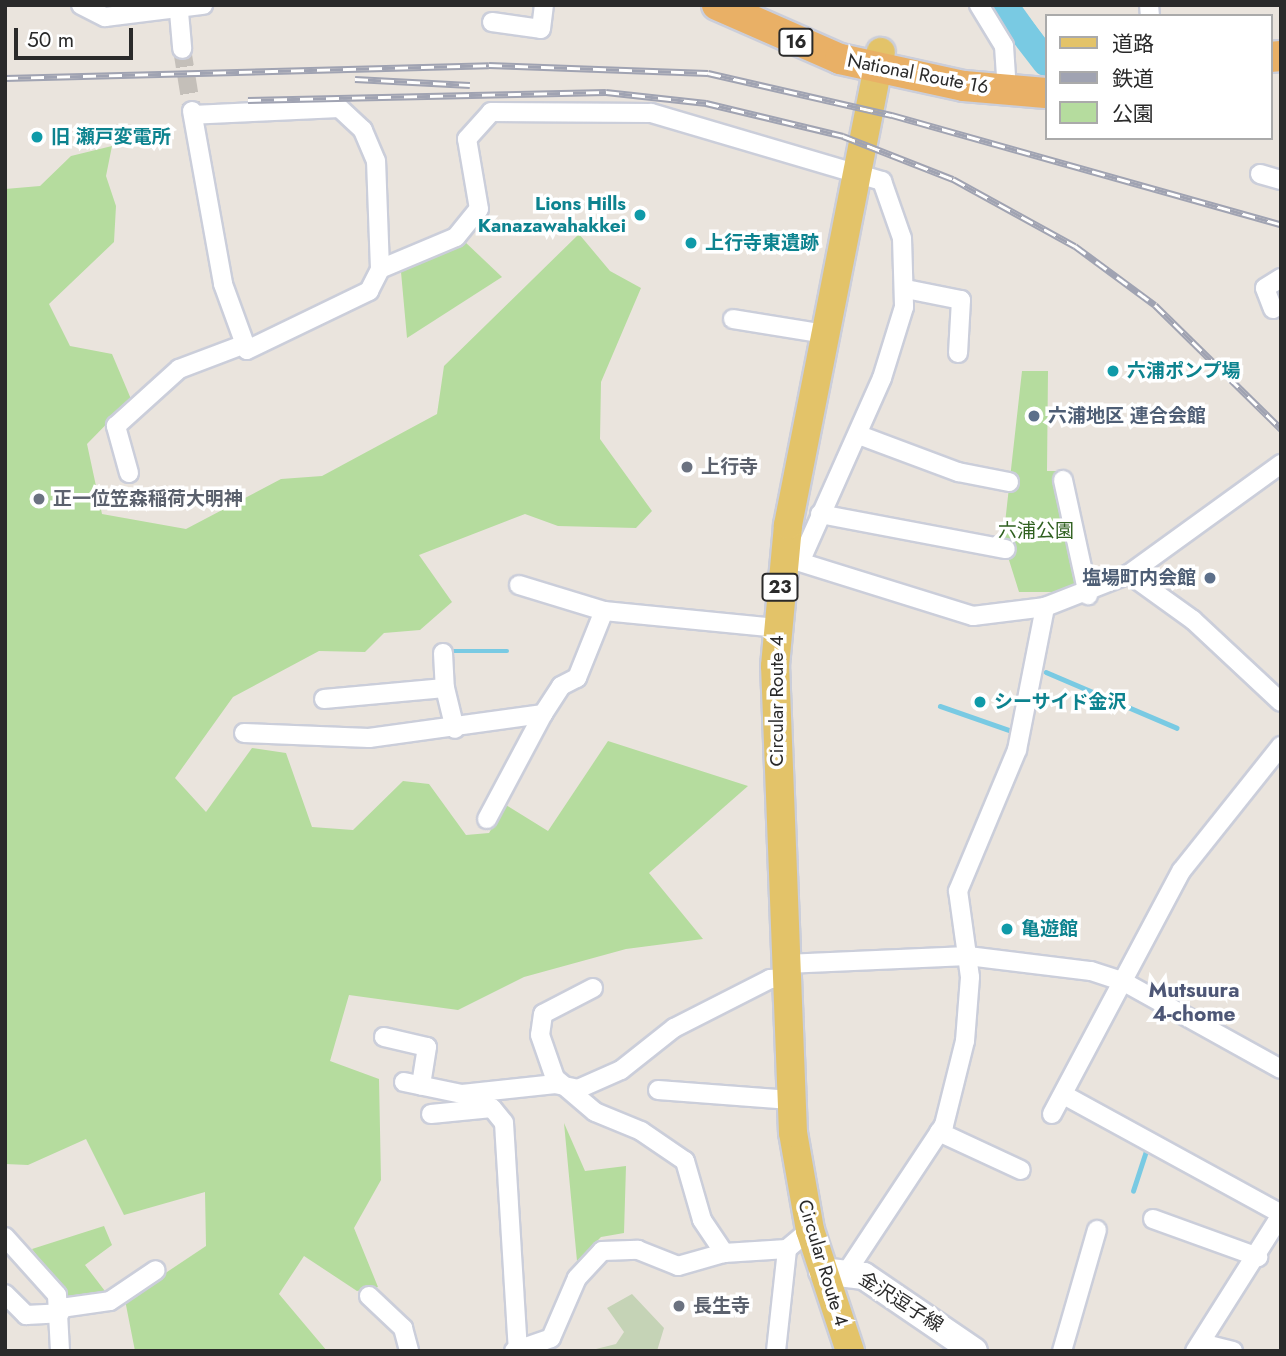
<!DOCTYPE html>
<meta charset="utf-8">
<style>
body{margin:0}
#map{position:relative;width:1286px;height:1356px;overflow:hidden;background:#eae4dd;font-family:Jost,"Noto Sans JP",sans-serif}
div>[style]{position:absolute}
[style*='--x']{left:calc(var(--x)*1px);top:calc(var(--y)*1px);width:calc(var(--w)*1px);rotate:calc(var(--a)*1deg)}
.green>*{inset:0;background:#b5dc9e}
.cemetery>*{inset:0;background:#c5d3b6}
.water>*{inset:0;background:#79cae3}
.stream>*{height:4.5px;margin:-2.25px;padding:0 2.25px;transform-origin:2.25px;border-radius:2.25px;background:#79cae3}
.river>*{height:28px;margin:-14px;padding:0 14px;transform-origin:14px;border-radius:14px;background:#79cae3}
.minor-tunnel>*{height:18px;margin-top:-9px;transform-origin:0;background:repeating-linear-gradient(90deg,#c4bfb9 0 18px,transparent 0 27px)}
.roads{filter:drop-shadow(2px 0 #cbceda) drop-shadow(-2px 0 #cbceda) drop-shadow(0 2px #cbceda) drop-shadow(0 -2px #cbceda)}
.minor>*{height:18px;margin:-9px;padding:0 9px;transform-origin:9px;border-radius:9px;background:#fff}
.secondary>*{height:26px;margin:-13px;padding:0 13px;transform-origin:13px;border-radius:13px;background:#fff}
.primary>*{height:28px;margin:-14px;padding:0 14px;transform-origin:14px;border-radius:14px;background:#e3c369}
.trunk>*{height:30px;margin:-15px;padding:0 15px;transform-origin:15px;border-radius:15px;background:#e9b066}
.rail>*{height:7px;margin-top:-3.5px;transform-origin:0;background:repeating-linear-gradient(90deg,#fff 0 13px,#a0a3b2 0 26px);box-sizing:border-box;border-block:2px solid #a0a3b2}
.dots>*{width:19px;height:19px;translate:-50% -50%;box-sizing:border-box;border:4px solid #fff;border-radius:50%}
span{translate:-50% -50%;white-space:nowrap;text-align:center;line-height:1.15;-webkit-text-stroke:7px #fff;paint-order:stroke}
.shield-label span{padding:2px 5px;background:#fff;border:2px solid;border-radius:5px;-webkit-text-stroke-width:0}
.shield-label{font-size:18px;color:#2a2a2a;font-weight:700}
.street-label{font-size:19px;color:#2a2a2a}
.culture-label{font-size:19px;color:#0d838f;font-weight:700}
.left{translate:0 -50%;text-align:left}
.right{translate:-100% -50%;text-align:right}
.service-label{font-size:19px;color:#4e5e75;font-weight:700}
.worship-label{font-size:19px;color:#5b616d;font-weight:700}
.park-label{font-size:19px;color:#306020}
.neighbourhood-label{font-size:21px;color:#4e5776;font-weight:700}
.frame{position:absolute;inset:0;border:7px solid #2a2a2a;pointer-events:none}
.legend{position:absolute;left:1045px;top:14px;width:228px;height:126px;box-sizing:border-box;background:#fff;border:2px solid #aaa;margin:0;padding:9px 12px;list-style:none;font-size:21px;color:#2a2a2a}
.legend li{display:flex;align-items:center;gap:14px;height:35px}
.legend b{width:35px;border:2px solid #aaa}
.scale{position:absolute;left:14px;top:28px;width:119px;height:32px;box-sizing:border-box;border:4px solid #2a2a2a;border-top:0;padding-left:9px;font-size:21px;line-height:24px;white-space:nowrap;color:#2a2a2a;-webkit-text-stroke:5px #fff;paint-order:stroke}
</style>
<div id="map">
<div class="green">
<i style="clip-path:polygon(112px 146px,106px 176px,116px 206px,114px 242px,49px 304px,70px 346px,112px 354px,131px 399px,87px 444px,102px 514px,186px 529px,281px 479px,322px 476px,437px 414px,444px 366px,579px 234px,610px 271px,641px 288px,601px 382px,600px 439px,652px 511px,636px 528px,558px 526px,525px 514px,419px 555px,452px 602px,420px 630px,384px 633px,365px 652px,319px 651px,233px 697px,175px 778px,206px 812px,252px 748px,286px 753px,312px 827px,353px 830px,403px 781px,429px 784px,466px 835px,489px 833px,506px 805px,548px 831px,608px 741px,748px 786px,649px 873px,703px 939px,626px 949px,524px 977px,458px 1010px,349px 995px,330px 1061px,379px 1079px,381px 1180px,354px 1228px,378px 1287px,357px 1291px,304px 1256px,279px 1294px,327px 1351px,135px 1351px,125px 1300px,206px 1246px,205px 1192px,124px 1215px,86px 1139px,28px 1165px,5px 1164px,5px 189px,40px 186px,71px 156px)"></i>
<i style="clip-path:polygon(463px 240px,502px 277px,407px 338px,401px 272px,432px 249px)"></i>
<i style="clip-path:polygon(1022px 371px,1048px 371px,1047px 471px,1056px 471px,1077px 580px,1073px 592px,1019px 592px,1003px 541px)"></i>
<i style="clip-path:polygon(564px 1123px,585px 1171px,626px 1166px,624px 1233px,601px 1237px,577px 1261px)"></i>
<i style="clip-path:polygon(104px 1226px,112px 1245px,85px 1265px,108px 1295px,68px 1297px,32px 1249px)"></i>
</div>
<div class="cemetery">
<i style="clip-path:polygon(632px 1294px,664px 1328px,657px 1351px,588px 1351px,616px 1344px,624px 1332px,607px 1308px)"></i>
</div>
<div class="water">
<i style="clip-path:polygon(995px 5px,1021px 5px,1046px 40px,1046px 58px,1032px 58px)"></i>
</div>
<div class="stream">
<i style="--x:447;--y:651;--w:60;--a:0"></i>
<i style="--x:1046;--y:672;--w:142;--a:23.1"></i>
<i style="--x:940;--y:706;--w:76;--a:19.1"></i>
<i style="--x:1133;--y:1191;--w:42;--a:-72"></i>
</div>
<div class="river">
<i style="--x:1002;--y:5;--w:72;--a:52.3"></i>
</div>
<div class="minor-tunnel">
<i style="--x:182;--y:49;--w:63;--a:80.8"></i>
</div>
<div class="roads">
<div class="minor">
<i style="--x:81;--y:5;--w:27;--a:27"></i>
<i style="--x:105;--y:17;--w:99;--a:-7"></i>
<i style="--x:979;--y:5;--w:48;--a:58.6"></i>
<i style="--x:1004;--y:46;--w:45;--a:86.2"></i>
<i style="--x:1149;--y:5;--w:11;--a:85"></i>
<i style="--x:179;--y:12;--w:37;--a:85"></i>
<i style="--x:492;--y:22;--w:49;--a:8.1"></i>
<i style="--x:541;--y:29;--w:24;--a:-83"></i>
<i style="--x:192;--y:111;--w:176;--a:79.8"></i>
<i style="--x:223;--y:284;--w:70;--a:70"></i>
<i style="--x:247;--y:350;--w:136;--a:-25.8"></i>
<i style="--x:369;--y:291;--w:25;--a:-63"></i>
<i style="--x:380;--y:269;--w:108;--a:-92.1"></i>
<i style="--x:376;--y:161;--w:34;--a:-113"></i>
<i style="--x:363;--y:130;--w:33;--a:-137"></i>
<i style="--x:339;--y:108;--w:146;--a:177.3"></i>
<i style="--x:1260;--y:174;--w:22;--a:16"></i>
<i style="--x:380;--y:269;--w:82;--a:-22.8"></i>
<i style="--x:456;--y:237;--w:36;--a:-51"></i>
<i style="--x:479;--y:209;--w:71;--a:-99.7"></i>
<i style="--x:467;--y:139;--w:36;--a:-48"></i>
<i style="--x:491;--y:112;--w:160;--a:0.4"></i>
<i style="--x:651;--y:113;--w:241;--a:16.4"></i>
<i style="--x:882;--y:181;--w:60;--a:70.7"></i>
<i style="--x:902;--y:238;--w:69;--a:88.3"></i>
<i style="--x:904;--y:307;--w:74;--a:107.2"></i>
<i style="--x:882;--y:378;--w:201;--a:114"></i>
<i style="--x:906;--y:289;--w:56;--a:11.3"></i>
<i style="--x:961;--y:300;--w:53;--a:93.2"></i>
<i style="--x:1273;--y:309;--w:22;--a:-111"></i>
<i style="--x:1265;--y:288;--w:19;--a:-32"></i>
<i style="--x:733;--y:319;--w:93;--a:9.3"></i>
<i style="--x:859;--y:435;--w:106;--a:20.5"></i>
<i style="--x:958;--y:472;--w:52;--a:11.1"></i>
<i style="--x:129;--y:473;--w:49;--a:-105.5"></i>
<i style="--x:116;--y:426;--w:85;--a:-42.1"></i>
<i style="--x:179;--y:369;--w:71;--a:-20.7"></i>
<i style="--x:1063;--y:480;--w:118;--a:77.7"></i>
<i style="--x:820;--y:514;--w:189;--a:10.7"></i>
<i style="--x:790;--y:559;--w:192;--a:17.3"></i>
<i style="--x:973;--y:616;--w:73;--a:-7.1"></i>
<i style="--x:1045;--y:607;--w:90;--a:-21.4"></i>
<i style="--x:1129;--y:574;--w:188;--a:-35.9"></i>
<i style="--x:1129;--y:574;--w:79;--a:35.7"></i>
<i style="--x:1193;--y:620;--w:120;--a:43"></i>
<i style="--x:519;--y:585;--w:89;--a:17"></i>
<i style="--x:443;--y:653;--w:35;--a:87"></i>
<i style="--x:324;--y:699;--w:121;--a:-5.2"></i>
<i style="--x:445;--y:688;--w:42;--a:76.3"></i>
<i style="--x:244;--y:733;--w:125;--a:2.3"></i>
<i style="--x:369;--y:738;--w:176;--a:-7.9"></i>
<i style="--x:543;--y:714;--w:33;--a:-57"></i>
<i style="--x:561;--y:686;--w:18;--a:-27"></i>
<i style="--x:577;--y:678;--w:72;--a:-68.1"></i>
<i style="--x:604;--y:611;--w:173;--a:5.6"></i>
<i style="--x:487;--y:819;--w:119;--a:-61.9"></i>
<i style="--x:785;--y:964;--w:183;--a:-2.5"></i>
<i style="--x:968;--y:956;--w:124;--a:7"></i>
<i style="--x:1091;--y:971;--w:35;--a:18"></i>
<i style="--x:1124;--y:982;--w:179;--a:29"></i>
<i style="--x:593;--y:988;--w:56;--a:152.5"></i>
<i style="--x:543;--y:1014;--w:21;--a:98"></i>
<i style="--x:540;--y:1035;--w:46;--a:70.8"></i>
<i style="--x:555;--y:1078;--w:52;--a:40.4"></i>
<i style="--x:595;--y:1112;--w:50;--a:22.4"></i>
<i style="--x:641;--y:1131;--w:53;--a:34.3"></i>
<i style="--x:685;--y:1161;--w:61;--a:73.9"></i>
<i style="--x:702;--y:1220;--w:40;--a:56"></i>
<i style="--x:384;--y:1037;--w:44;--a:13.1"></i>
<i style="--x:427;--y:1047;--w:39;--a:99"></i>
<i style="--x:404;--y:1082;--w:59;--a:11.7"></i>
<i style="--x:462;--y:1094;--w:94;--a:-6.1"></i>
<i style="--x:555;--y:1084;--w:24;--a:12"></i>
<i style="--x:578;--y:1089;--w:47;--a:-23.8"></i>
<i style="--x:621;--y:1070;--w:68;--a:-38.4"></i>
<i style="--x:674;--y:1028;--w:108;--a:-27"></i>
<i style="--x:770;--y:979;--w:16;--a:-4"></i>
<i style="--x:658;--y:1090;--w:133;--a:4.3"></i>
<i style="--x:1064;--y:1095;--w:247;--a:28.7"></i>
<i style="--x:431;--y:1114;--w:61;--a:-5.6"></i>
<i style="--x:492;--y:1108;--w:19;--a:51"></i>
<i style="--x:504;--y:1123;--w:226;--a:86.5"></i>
<i style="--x:1052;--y:1114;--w:276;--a:-62"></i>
<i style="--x:1182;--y:870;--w:159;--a:-51.4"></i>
<i style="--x:939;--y:1132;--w:90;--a:24.9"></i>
<i style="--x:1153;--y:1219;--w:112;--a:19.9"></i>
<i style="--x:5;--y:1237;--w:78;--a:48.1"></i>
<i style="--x:57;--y:1295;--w:56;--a:86.9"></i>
<i style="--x:848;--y:1270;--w:174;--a:-56.5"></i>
<i style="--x:944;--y:1125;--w:87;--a:-76"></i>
<i style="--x:965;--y:1041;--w:64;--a:-85.5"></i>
<i style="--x:970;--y:977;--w:87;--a:-97.9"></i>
<i style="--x:958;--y:891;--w:153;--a:-67.3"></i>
<i style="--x:1017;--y:750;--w:146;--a:-78.9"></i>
<i style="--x:5;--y:1294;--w:30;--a:45"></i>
<i style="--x:26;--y:1315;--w:34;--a:-3"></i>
<i style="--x:369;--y:1296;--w:47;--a:43.3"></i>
<i style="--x:403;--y:1328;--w:24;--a:75"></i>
<i style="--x:61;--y:1308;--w:49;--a:-8.1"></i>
<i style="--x:110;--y:1301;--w:55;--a:-34"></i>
<i style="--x:1201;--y:1343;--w:33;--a:14"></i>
<i style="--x:514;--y:1351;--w:39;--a:-19"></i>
<i style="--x:551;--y:1338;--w:65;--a:-66.6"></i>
<i style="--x:577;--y:1278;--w:37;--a:-47"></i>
<i style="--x:602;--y:1251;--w:36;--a:-2"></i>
<i style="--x:638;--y:1250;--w:43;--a:21.8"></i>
<i style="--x:678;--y:1266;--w:48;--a:-15.8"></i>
<i style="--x:724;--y:1253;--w:63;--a:-3.6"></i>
<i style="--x:787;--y:1249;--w:30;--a:-40"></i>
<i style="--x:776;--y:1351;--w:103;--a:-83.8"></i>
<i style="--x:1062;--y:1351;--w:126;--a:-73.9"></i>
<i style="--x:1195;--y:1351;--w:161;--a:-57.7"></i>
</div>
<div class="secondary">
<i style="--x:822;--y:1271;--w:42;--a:6.8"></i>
<i style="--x:864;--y:1276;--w:133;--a:34.3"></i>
</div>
<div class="primary">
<i style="--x:850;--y:1351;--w:127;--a:-108.3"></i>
<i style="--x:810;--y:1230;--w:98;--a:-99.9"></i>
<i style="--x:793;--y:1133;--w:467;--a:-92.2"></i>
<i style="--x:775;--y:666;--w:142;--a:-84.7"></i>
<i style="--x:788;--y:525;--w:482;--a:-78.9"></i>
</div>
<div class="trunk">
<i style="--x:717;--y:5;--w:134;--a:23.7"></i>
<i style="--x:840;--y:59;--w:127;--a:12.3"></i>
<i style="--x:964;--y:86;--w:82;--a:4.9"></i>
<i style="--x:1270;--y:57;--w:11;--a:-5"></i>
</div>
</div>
<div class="rail">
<i style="--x:5;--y:78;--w:484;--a:-1.5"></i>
<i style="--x:489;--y:65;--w:219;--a:2.1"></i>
<i style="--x:708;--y:73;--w:189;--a:12.9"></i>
<i style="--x:892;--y:115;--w:404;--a:15.7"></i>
<i style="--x:355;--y:79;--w:115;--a:3"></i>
<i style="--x:248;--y:100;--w:358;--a:-1.3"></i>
<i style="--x:606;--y:92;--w:101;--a:6.3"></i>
<i style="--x:706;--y:103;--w:141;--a:13.5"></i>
<i style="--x:843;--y:136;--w:118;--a:21.4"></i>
<i style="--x:953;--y:179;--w:139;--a:28.8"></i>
<i style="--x:1075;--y:246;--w:99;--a:36.4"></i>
<i style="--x:1155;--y:305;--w:177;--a:44.5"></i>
</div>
<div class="dots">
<i style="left:37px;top:137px;background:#0f9aa8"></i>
<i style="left:640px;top:215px;background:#0f9aa8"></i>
<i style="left:691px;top:243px;background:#0f9aa8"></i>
<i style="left:1113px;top:371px;background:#0f9aa8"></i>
<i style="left:1034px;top:416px;background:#5c6f8a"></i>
<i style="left:687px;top:467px;background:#6b7280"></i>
<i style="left:39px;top:499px;background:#6b7280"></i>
<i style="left:1210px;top:578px;background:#5c6f8a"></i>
<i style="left:980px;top:702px;background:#0f9aa8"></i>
<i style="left:1007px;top:929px;background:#0f9aa8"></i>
<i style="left:679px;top:1306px;background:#6b7280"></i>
</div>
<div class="shield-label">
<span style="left:796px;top:42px">16</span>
<span style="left:780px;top:587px">23</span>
</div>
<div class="street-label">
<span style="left:918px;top:74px;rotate:11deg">National Route 16</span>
<span style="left:777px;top:701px;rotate:-90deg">Circular Route 4</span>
<span style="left:823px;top:1263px;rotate:73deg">Circular Route 4</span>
<span style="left:901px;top:1302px;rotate:32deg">金沢逗子線</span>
</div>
<div class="culture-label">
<span class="left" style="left:51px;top:137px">旧 瀬戸変電所</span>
<span class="right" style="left:626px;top:215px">Lions Hills<br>Kanazawahakkei</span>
<span class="left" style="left:705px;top:243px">上行寺東遺跡</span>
<span class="left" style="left:1127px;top:371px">六浦ポンプ場</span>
<span class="left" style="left:994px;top:702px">シーサイド金沢</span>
<span class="left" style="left:1021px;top:929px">亀遊館</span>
</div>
<div class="service-label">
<span class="left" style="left:1048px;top:416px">六浦地区 連合会館</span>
<span class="right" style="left:1196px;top:578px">塩場町内会館</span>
</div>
<div class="worship-label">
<span class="left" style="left:701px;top:467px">上行寺</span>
<span class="left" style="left:53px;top:499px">正一位笠森稲荷大明神</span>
<span class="left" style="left:693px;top:1306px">長生寺</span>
</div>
<div class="park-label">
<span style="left:1036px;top:531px">六浦公園</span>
</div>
<div class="neighbourhood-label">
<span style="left:1194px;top:1002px">Mutsuura<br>4-chome</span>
</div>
<div class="frame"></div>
<ul class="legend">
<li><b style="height:9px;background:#e3c369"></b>道路</li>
<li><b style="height:9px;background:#a0a3b2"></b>鉄道</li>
<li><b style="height:19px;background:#b5dc9e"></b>公園</li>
</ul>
<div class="scale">50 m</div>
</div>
